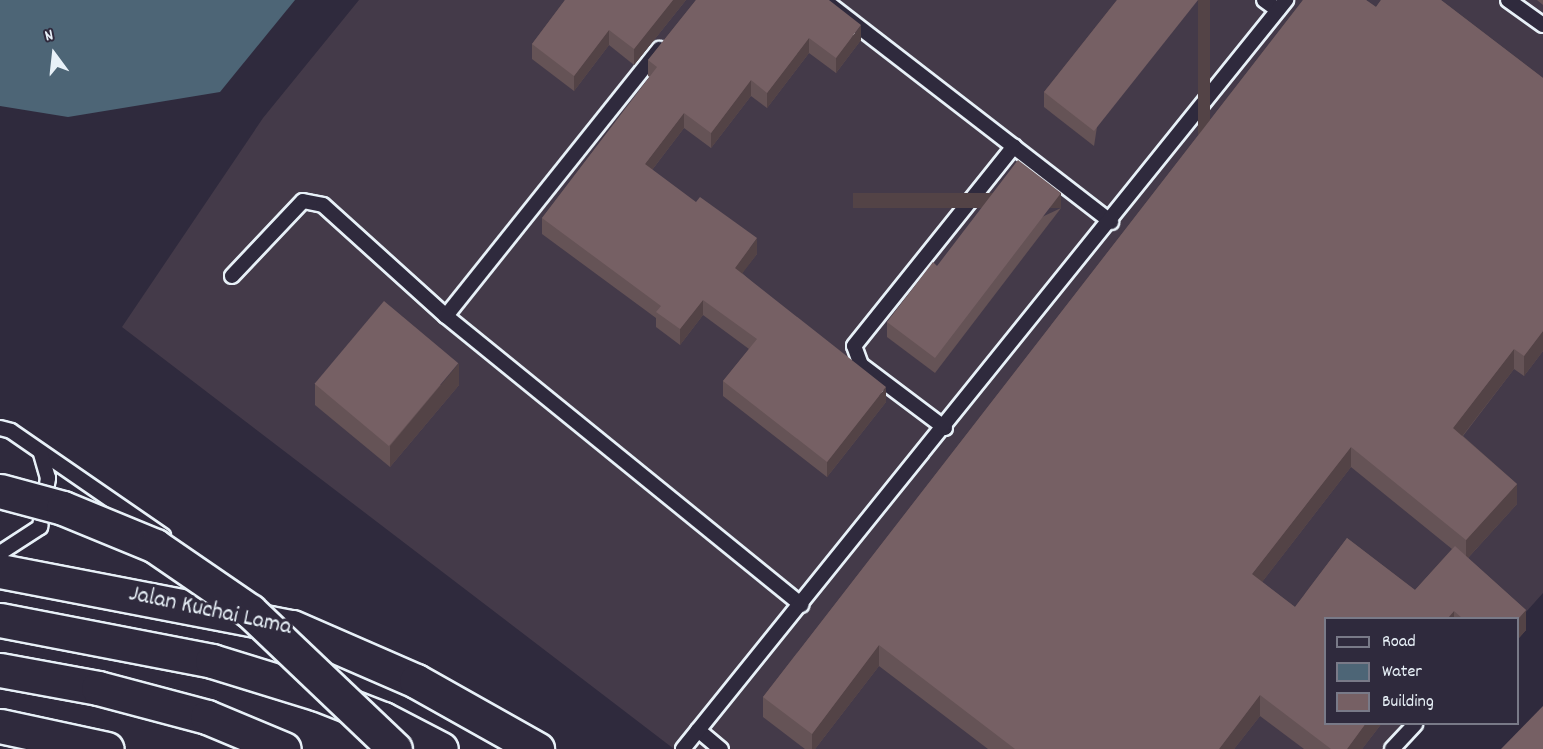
<!DOCTYPE html>
<style>
body{margin:0}
#map{position:relative;width:1543px;height:749px;overflow:hidden;background:#2f2a3d;font-family:Dekko,sans-serif}
div>[style]{position:absolute}
[style*='--x']{left:calc(var(--x)*1px);top:calc(var(--y)*1px);width:calc(var(--w)*1px);rotate:calc(var(--a)*1deg)}
.built>*{inset:0;background:#443a49}
.water>*{inset:0;background:#4d6576}
.roads{filter:drop-shadow(2px 0 #e8f1f8) drop-shadow(-2px 0 #e8f1f8) drop-shadow(0 2px #e8f1f8) drop-shadow(0 -2px #e8f1f8)}
.lane>*{height:14px;margin:-7px;padding:0 7px;transform-origin:7px;border-radius:7px;background:#2f2a3d}
.secondary>*{height:33px;margin:-16.5px;padding:0 16.5px;transform-origin:16.5px;border-radius:16.5px;background:#2f2a3d}
.bridges{filter:drop-shadow(2px 0 #e8f1f8) drop-shadow(-2px 0 #e8f1f8) drop-shadow(0 2px #e8f1f8) drop-shadow(0 -2px #e8f1f8)}
.highway-bridge>*{height:33px;margin:-16.5px;padding:0 16.5px;transform-origin:16.5px;border-radius:16.5px;background:#2f2a3d}
.wall>*{inset:0;background:#655356}
.shaded-wall>*{inset:0;background:#534346;transform-origin:0 0}
.building>*{inset:0;background:#766064;transform-origin:0 0}
span{translate:-50% -50%;white-space:nowrap;text-align:center;line-height:1.15;-webkit-text-stroke:6px #2f2a3d;paint-order:stroke}
.street-label{font-size:24px;color:#e8f1f8}
.legend{position:absolute;left:1324px;top:617px;width:195px;height:108px;box-sizing:border-box;background:#2f2a3d;border:2px solid #797a88;margin:0;padding:8px 10px;list-style:none;font-size:18px;color:#e8f1f8}
.legend li{display:flex;align-items:center;gap:12px;height:30px}
.legend b{width:30px;border:2px solid #797a88}
.north{position:absolute;left:24px;top:24px;width:60px;height:60px;-webkit-text-stroke:4px #2f2a3d;paint-order:stroke;rotate:345deg;font-size:16px;font-weight:700;line-height:24px;text-align:center;color:#e8f1f8}
.north::after{content:'';display:block;margin:auto;width:21px;height:27px;background:#e8f1f8;clip-path:polygon(50% 0,100% 100%,50% 72%,0 100%)}
</style>
<div id="map">
<div class="built">
<i style="clip-path:polygon(359px 0,1543px 0,1543px 593px,1518px 621px,1326px 618px,1326px 724px,1422px 724px,1399px 749px,674px 749px,122px 327px,263px 118px)"></i>
</div>
<div class="water">
<i style="clip-path:polygon(0 0,295px 0,220px 92px,68px 117px,0 106px)"></i>
</div>
<div class="roads">
<div class="lane">
<i style="--x:824;--y:0;--w:363;--a:37.7"></i>
<i style="--x:1264;--y:0;--w:17;--a:36"></i>
<i style="--x:1508;--y:0;--w:43;--a:35.5"></i>
<i style="--x:232;--y:276;--w:103;--a:-46.6"></i>
<i style="--x:303;--y:201;--w:20;--a:11"></i>
<i style="--x:323;--y:205;--w:166;--a:42.1"></i>
<i style="--x:446;--y:316;--w:458;--a:39.1"></i>
<i style="--x:446;--y:316;--w:342;--a:-51.4"></i>
<i style="--x:0;--y:428;--w:11;--a:15"></i>
<i style="--x:11;--y:431;--w:185;--a:34.6"></i>
<i style="--x:945;--y:428;--w:105;--a:-143.1"></i>
<i style="--x:861;--y:365;--w:20;--a:-110"></i>
<i style="--x:854;--y:346;--w:256;--a:-51.3"></i>
<i style="--x:0;--y:553;--w:48;--a:-33"></i>
<i style="--x:40;--y:527;--w:50;--a:-80.7"></i>
<i style="--x:48;--y:478;--w:26;--a:-106"></i>
<i style="--x:698;--y:730;--w:30;--a:40"></i>
<i style="--x:683;--y:749;--w:962;--a:-51.16"></i>
<i style="--x:1392;--y:749;--w:34;--a:-47"></i>
</div>
<div class="secondary">
<i style="--x:0;--y:571;--w:297;--a:10.9"></i>
<i style="--x:292;--y:627;--w:135;--a:23.5"></i>
<i style="--x:416;--y:681;--w:139;--a:29.3"></i>
<i style="--x:0;--y:620;--w:216;--a:10.9"></i>
<i style="--x:212;--y:661;--w:112;--a:17.1"></i>
<i style="--x:319;--y:694;--w:69;--a:21.3"></i>
<i style="--x:383;--y:719;--w:65;--a:27.3"></i>
<i style="--x:0;--y:670;--w:100;--a:10.4"></i>
<i style="--x:98;--y:688;--w:113;--a:14.9"></i>
<i style="--x:207;--y:717;--w:83;--a:22.6"></i>
<i style="--x:0;--y:726;--w:109;--a:12.1"></i>
</div>
</div>
<div class="bridges">
<div class="highway-bridge">
<i style="--x:0;--y:491;--w:65;--a:15.1"></i>
<i style="--x:63;--y:508;--w:100;--a:22.4"></i>
<i style="--x:155;--y:546;--w:115;--a:34.4"></i>
<i style="--x:250;--y:611;--w:200;--a:43.6"></i>
</div>
</div>
<div class="wall">
<i style="clip-path:polygon(565px 0,686px 0,634px 65px,609px 45px,574px 91px,532px 59px,532px 44px)"></i>
<i style="clip-path:polygon(696px 0,861px 40px,836px 73px,809px 53px,767px 108px,751px 96px,711px 148px,684px 128px,652px 170px,757px 254px,742px 273px,886px 402px,827px 477px,723px 396px,723px 381px,749px 349px,703px 315px,680px 345px,656px 327px,656px 318px,542px 234px,542px 218px,650px 77px,648px 76px,648px 60px)"></i>
<i style="clip-path:polygon(1117px 0,1094px 146px,1044px 107px,1044px 92px)"></i>
<i style="clip-path:polygon(evenodd,1303px 0,1366px 0,1376px 7px,1381px 0,1441px 0,1543px 78px,1543px 351px,1524px 376px,1514px 369px,1463px 436px,1517px 484px,1517px 504px,1468px 558px,1526px 610px,1526px 630px,1518px 639px,1518px 618px,1326px 618px,1326px 723px,1382px 723px,1362px 749px,1304px 749px,1260px 716px,1234px 749px,988px 749px,879px 666px,815px 749px,805px 749px,763px 717px,763px 697px,1303px 0,1351px 467px,1452px 549px,1415px 590px,1347px 538px,1295px 607px,1262px 582px,1351px 467px)"></i>
<i style="clip-path:polygon(1537px 0,1543px 0,1543px 5px)"></i>
<i style="clip-path:polygon(1061px 208px,935px 373px,887px 337px,887px 322px,937px 266px)"></i>
<i style="clip-path:polygon(315px 384px,459px 385px,390px 467px,315px 405px)"></i>
</div>
<div class="shaded-wall">
<i style="clip-path:polygon(673px 0,686px 0,634px 65px,634px 49px)"></i>
<i style="left:1198px;top:0;width:12px;height:167px"></i>
<i style="clip-path:polygon(861px 25px,861px 40px,836px 73px,836px 58px)"></i>
<i style="clip-path:polygon(609px 30px,609px 45px,574px 91px,574px 76px)"></i>
<i style="clip-path:polygon(809px 38px,809px 53px,767px 108px,767px 93px)"></i>
<i style="clip-path:polygon(751px 80px,751px 96px,711px 148px,711px 133px)"></i>
<i style="clip-path:polygon(684px 113px,684px 128px,645px 179px,645px 164px)"></i>
<i style="left:1061px;top:193px;width:15px;height:208px;rotate:90deg"></i>
<i style="clip-path:polygon(757px 238px,757px 254px,735px 283px,735px 268px)"></i>
<i style="clip-path:polygon(703px 300px,703px 315px,680px 345px,680px 329px)"></i>
<i style="clip-path:polygon(1543px 331px,1543px 351px,1524px 376px,1524px 356px)"></i>
<i style="clip-path:polygon(1514px 349px,1514px 369px,1453px 448px,1453px 428px)"></i>
<i style="clip-path:polygon(459px 363px,459px 385px,390px 467px,390px 446px)"></i>
<i style="clip-path:polygon(886px 387px,886px 402px,827px 477px,827px 462px)"></i>
<i style="clip-path:polygon(1351px 447px,1351px 467px,1252px 595px,1252px 574px)"></i>
<i style="clip-path:polygon(1517px 484px,1517px 504px,1466px 560px,1466px 540px)"></i>
<i style="clip-path:polygon(1526px 610px,1526px 630px,1518px 639px,1518px 619px)"></i>
<i style="clip-path:polygon(1454px 611px,1454px 618px,1448px 618px)"></i>
<i style="clip-path:polygon(879px 645px,879px 666px,815px 749px,812px 749px,812px 734px)"></i>
<i style="clip-path:polygon(1260px 695px,1260px 716px,1234px 749px,1219px 749px)"></i>
<i style="clip-path:polygon(1366px 723px,1382px 723px,1362px 749px,1347px 749px)"></i>
</div>
<div class="building">
<i style="clip-path:polygon(565px 0,673px 0,634px 49px,609px 30px,574px 76px,532px 44px)"></i>
<i style="clip-path:polygon(696px 0,829px 0,861px 25px,836px 58px,809px 38px,767px 93px,751px 80px,711px 133px,684px 113px,645px 164px,696px 202px,700px 197px,757px 238px,735px 268px,886px 387px,827px 462px,723px 381px,757px 339px,703px 300px,680px 329px,656px 312px,661px 306px,542px 218px,657px 67px,648px 60px)"></i>
<i style="clip-path:polygon(1117px 0,1198px 0,1094px 131px,1044px 92px)"></i>
<i style="clip-path:polygon(1303px 0,1366px 0,1376px 7px,1381px 0,1441px 0,1543px 78px,1543px 331px,1524px 356px,1514px 349px,1453px 428px,1517px 484px,1466px 540px,1351px 447px,1252px 574px,1295px 607px,1347px 538px,1415px 590px,1455px 546px,1526px 610px,1518px 619px,1462px 618px,1454px 611px,1448px 618px,1326px 618px,1326px 723px,1366px 723px,1347px 749px,1331px 749px,1260px 695px,1219px 749px,1015px 749px,879px 645px,812px 734px,763px 697px)"></i>
<i style="clip-path:polygon(1018px 160px,1061px 193px,935px 358px,887px 322px,933px 262px,937px 266px)"></i>
<i style="left:384px;top:301px;width:97px;height:108px;rotate:40deg"></i>
<i style="clip-path:polygon(1543px 706px,1543px 749px,1501px 749px)"></i>
</div>
<div class="street-label">
<span style="left:210px;top:612px;rotate:12deg">Jalan Kuchai Lama</span>
</div>
<ul class="legend">
<li><b style="height:8px;background:#2f2a3d"></b>Road</li>
<li><b style="height:16px;background:#4d6576"></b>Water</li>
<li><b style="height:16px;background:#766064"></b>Building</li>
</ul>
<div class="north">N</div>
</div>
